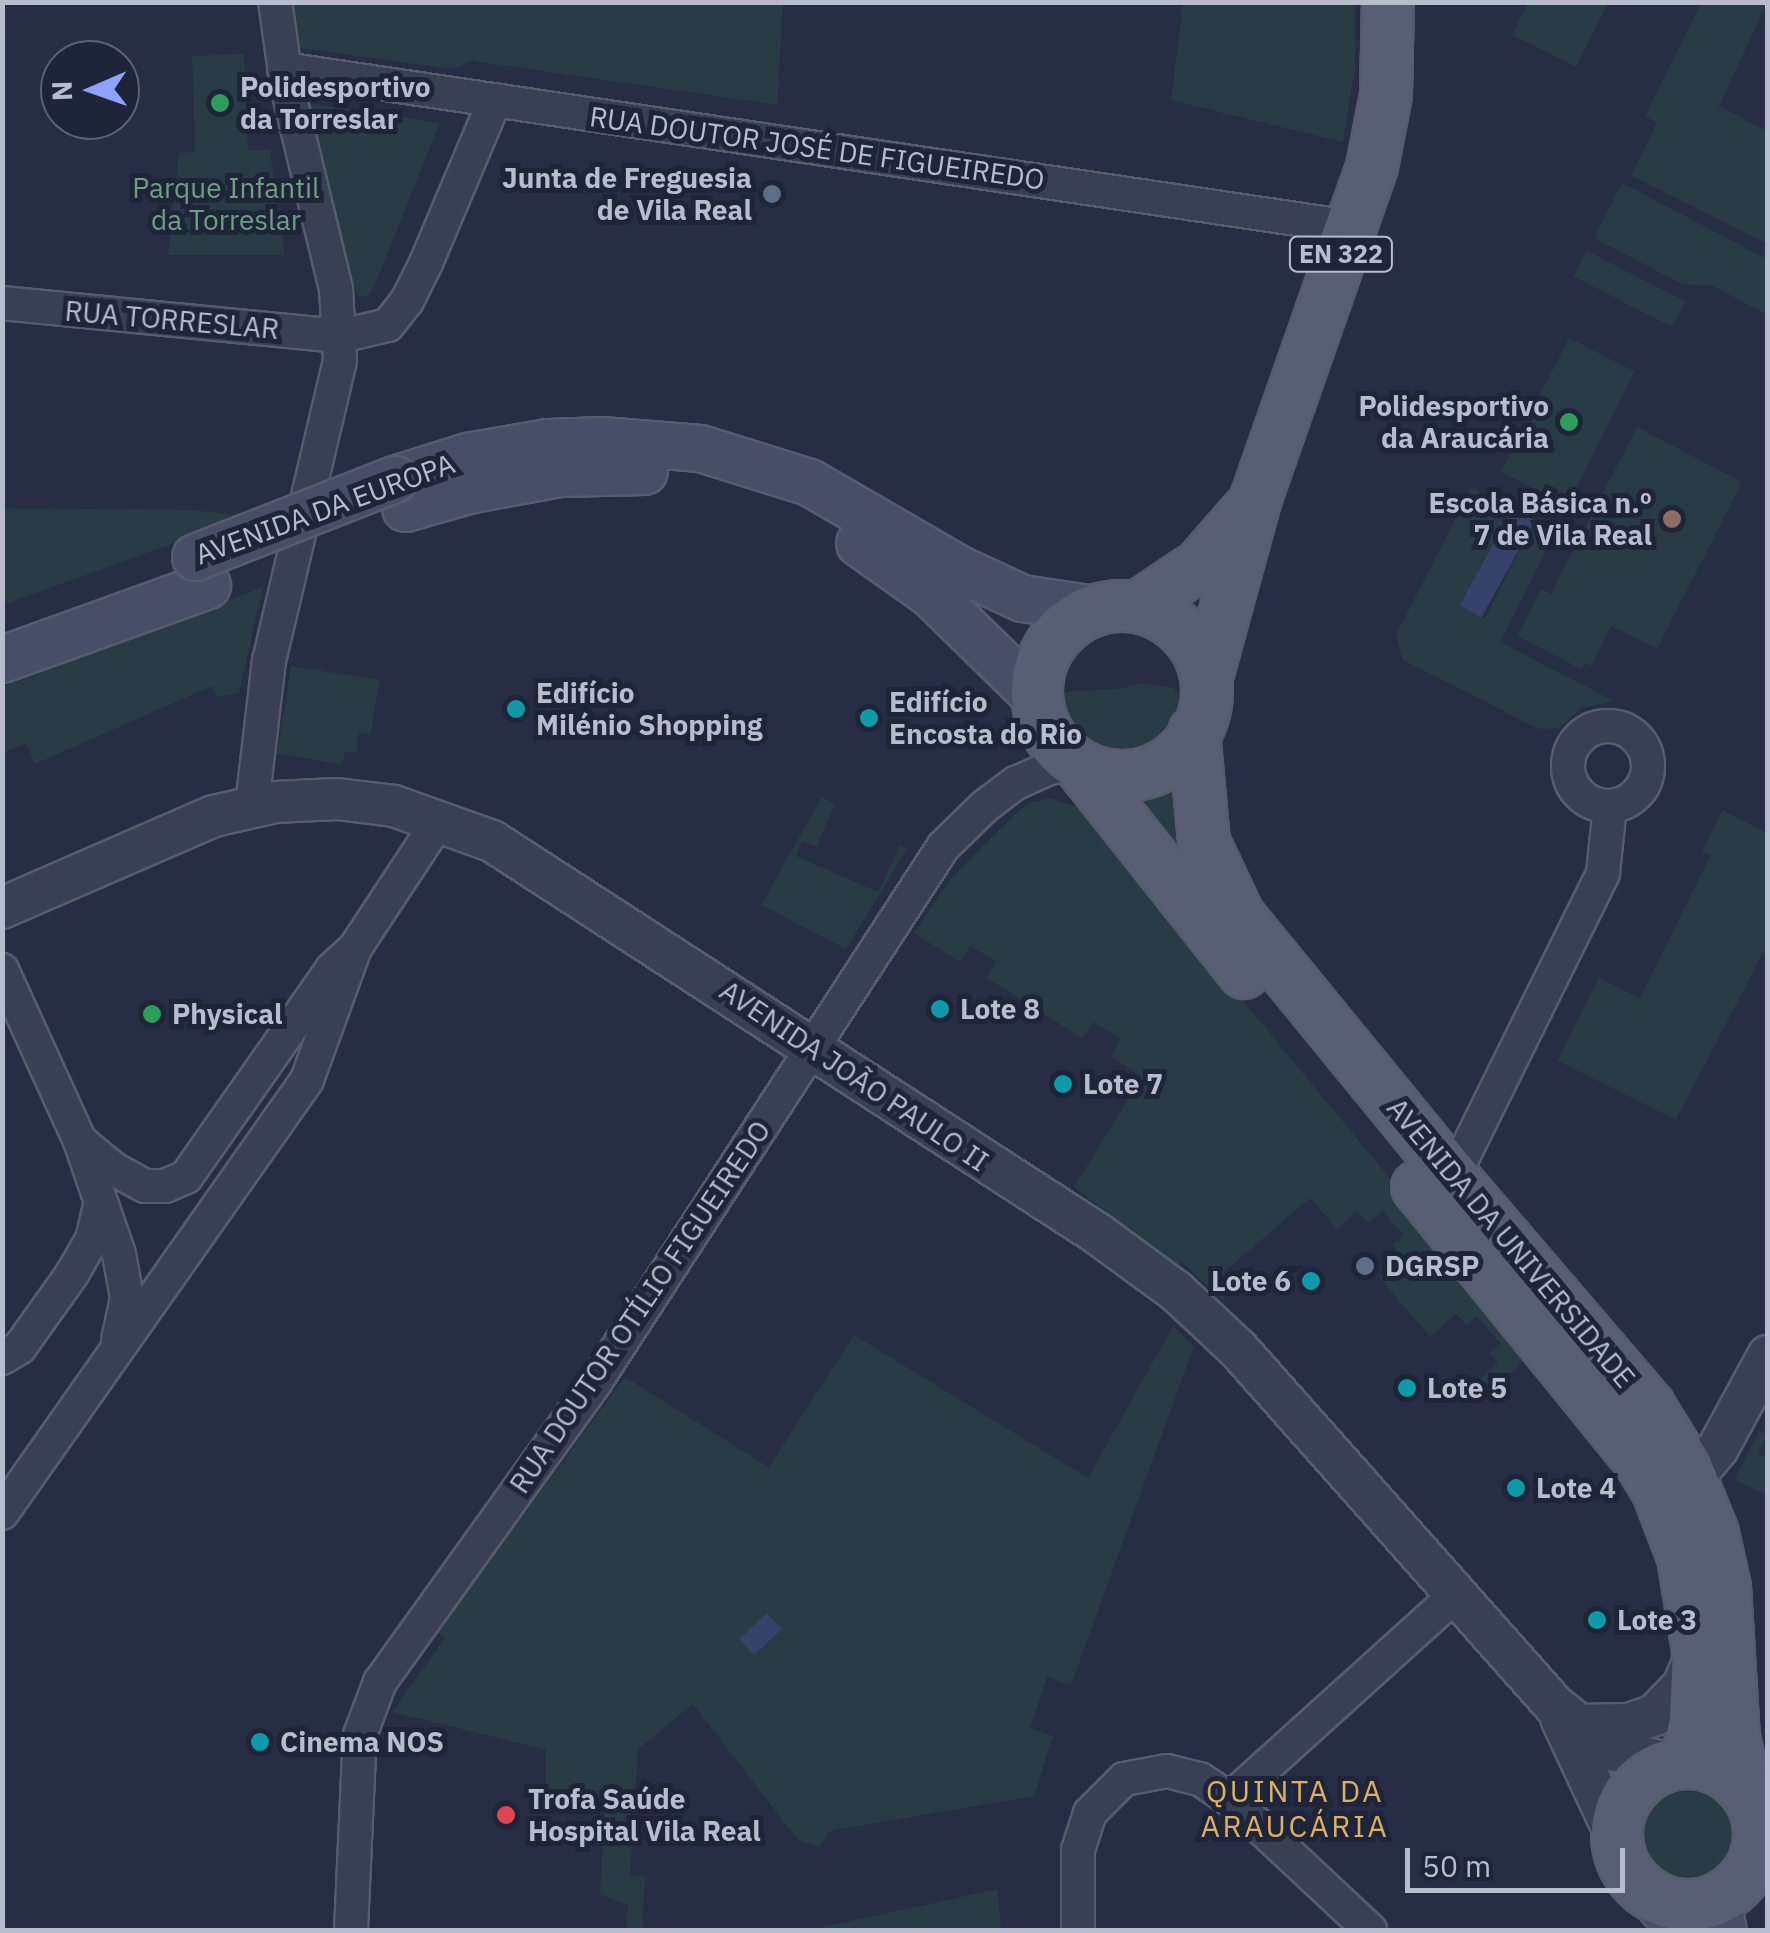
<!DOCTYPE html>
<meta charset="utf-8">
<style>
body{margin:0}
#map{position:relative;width:1770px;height:1933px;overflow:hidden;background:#262d44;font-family:"IBM Plex Sans",sans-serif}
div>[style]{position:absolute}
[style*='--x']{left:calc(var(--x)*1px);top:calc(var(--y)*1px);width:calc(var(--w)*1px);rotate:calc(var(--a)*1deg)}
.green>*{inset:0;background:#283c45;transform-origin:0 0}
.water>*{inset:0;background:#37426a;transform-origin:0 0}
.roads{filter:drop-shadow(2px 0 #565b6e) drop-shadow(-2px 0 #565b6e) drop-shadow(0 2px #565b6e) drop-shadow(0 -2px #565b6e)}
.minor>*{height:32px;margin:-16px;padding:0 16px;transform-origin:16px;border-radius:16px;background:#3a4054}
.minor>.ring{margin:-16px;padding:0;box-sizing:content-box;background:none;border:32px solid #3a4054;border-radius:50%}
.tertiary>*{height:40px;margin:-20px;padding:0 20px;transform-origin:20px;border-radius:20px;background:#3a4054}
.secondary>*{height:45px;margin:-22.5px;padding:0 22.5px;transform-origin:22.5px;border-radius:22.5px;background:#484e67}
.primary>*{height:50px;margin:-25px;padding:0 25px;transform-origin:25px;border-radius:25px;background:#585f74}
.primary>.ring{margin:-25px;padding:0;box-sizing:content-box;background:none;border:50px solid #585f74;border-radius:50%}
.bridges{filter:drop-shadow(2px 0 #565b6e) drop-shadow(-2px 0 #565b6e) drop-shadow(0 2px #565b6e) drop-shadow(0 -2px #565b6e)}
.secondary-bridge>*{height:45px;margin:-22.5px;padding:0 22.5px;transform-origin:22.5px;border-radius:22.5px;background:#484e67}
.dots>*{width:28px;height:28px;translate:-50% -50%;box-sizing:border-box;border:5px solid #1f2539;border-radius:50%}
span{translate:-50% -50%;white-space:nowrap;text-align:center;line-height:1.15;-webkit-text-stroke:10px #1f2539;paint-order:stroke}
.shield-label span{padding:2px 8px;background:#1f2539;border:2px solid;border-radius:8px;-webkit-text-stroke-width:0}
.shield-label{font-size:25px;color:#b8bccd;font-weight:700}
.poi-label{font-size:28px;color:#b8bccd;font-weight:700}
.left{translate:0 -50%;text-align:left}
.right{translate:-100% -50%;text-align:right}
.street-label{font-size:28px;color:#b8bccd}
.park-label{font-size:28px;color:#6e9f83}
.neighbourhood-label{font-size:30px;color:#dbaf65;letter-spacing:2.5px}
.frame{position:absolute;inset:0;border:5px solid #b8bccd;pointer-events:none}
.north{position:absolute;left:40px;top:40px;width:100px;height:100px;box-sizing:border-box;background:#1f2539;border:2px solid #5c6174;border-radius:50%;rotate:268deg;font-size:28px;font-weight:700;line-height:40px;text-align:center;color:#b8bccd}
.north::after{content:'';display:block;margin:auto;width:35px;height:45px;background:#8da3fd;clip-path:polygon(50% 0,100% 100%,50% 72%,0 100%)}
.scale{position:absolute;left:1405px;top:1848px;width:220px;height:45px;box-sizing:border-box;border:5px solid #b8bccd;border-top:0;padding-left:12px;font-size:30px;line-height:35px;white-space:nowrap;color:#b8bccd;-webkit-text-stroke:8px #1f2539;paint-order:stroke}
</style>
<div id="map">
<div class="green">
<i style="clip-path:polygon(288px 3px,783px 3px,777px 105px,473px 61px,451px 69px,293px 47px)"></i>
<i style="clip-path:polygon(1183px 3px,1355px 3px,1355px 70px,1343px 142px,1171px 100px)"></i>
<i style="clip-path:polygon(1528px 3px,1528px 2px,1608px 3px,1576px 67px,1512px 35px)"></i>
<i style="clip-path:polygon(1701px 3px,1767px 3px,1719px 106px,1767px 131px,1767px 244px,1631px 175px,1657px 123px,1645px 116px)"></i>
<i style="clip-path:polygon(244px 54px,248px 150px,270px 150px,285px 255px,168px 255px,179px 153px,195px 152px,192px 56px)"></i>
<i style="clip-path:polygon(306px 103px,440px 123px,374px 287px,366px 296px,359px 297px,355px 290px)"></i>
<i style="clip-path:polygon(1622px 183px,1767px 259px,1767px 315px,1713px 286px,1682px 284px,1594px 238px)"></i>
<i style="left:1587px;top:251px;width:110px;height:29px;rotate:27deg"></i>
<i style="left:1569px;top:338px;width:74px;height:150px;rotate:27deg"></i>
<i style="clip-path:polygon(1637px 427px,1742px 482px,1657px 649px,1611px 626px,1591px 666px,1585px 663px,1581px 669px,1517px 636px,1541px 589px,1551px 594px)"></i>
<i style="clip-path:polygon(1471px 488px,1513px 509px,1463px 607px,1485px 618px,1535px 521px,1556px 531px,1500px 642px,1614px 701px,1582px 708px,1559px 728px,1539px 729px,1403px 660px,1396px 635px)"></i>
<i style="clip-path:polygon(2px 508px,191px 510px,249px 516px,3px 605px)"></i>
<i style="clip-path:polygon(263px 587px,239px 693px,218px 697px,212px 686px,35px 764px,26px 743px,3px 753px,3px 687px)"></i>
<i style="clip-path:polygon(291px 666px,379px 680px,371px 735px,359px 733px,356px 753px,345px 751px,342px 764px,277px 754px)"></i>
<i style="clip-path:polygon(1142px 683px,1174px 688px,1183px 707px,1174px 729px,1155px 747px,1141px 754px,1112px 757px,1087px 748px,1065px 727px,1055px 692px,1118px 689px)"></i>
<i style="clip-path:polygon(1180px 785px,1194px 870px,1138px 799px)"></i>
<i style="clip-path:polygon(822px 797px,835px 804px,816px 847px,802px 841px,796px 856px,878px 892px,900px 845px,907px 849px,846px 949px,761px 905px)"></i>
<i style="clip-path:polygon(1050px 798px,1084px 809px,1534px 1352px,1485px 1395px,1475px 1384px,1498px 1363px,1490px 1353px,1501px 1344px,1477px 1317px,1466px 1325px,1456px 1314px,1430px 1337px,1379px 1277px,1402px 1257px,1392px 1245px,1403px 1235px,1383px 1211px,1368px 1223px,1357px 1211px,1337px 1229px,1310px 1198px,1224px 1272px,1224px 1302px,1181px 1261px,1179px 1269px,1074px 1187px,1142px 1077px,1111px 1056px,1121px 1039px,1093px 1022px,1082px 1038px,987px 978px,997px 962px,970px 946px,960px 962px,914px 933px,951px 878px,1015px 814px,1029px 803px)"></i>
<i style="clip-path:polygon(1722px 810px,1767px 833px,1767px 945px,1676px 1120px,1558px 1061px,1599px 978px,1640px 998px,1710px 856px,1702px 851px)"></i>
<i style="clip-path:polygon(1173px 1326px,1194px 1346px,1071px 1685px,1047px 1677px,1030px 1728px,1053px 1736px,1034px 1796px,830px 1831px,819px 1847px,798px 1840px,693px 1704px,638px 1749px,630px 1876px,645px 1877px,642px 1930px,626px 1930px,628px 1906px,600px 1894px,605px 1798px,546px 1795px,546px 1750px,392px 1712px,445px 1638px,437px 1633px,625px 1377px,769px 1467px,854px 1335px,1088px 1478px)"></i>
<i style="clip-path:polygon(1759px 1431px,1767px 1435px,1758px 1454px,1767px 1459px,1767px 1495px,1734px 1480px)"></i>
<i style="clip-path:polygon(1687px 1782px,1719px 1792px,1738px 1819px,1741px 1836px,1729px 1867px,1717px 1878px,1685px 1887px,1653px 1873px,1636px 1842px,1636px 1825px,1654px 1794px)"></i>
<i style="clip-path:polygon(998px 1889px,1001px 1930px,809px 1930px,823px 1927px)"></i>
</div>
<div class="water">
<i style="left:1513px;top:509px;width:25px;height:110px;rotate:29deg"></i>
<i style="left:767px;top:1613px;width:22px;height:38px;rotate:47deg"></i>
</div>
<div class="roads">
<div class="minor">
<i style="--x:284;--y:69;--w:1078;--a:8.43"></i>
<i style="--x:2;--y:303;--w:341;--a:5.6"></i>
<i style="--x:341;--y:336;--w:48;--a:-13.2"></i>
<i style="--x:388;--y:325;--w:31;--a:-52"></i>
<i style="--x:407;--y:301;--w:42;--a:-63.4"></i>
<i style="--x:426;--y:263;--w:177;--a:-67.1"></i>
<i class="ring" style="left:1568px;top:726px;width:48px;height:48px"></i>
<i style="--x:252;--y:805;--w:145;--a:-83.3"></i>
<i style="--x:269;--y:661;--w:309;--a:-76.7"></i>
<i style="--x:340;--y:360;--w:71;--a:-93.2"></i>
<i style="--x:336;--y:289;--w:209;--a:-103.6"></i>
<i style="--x:287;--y:86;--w:85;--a:-98.1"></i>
<i style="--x:2;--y:970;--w:188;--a:65.5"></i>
<i style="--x:80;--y:1141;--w:120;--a:71"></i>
<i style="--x:119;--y:1254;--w:45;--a:79.7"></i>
<i style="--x:127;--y:1298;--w:43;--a:102.1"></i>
<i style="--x:80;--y:1141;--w:44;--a:39.5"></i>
<i style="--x:114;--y:1169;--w:35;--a:29"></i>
<i style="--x:145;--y:1186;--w:20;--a:0"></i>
<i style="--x:165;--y:1186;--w:23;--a:-23"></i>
<i style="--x:186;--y:1177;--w:254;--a:-54.9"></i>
<i style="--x:332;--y:969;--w:31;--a:-42"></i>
<i style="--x:355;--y:948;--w:154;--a:-56.6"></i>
<i style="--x:1453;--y:1177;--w:339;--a:-63.7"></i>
<i style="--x:1603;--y:873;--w:67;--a:-84"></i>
<i style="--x:2;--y:1358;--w:21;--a:-31"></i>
<i style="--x:20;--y:1347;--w:90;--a:-54.5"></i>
<i style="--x:72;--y:1274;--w:39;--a:-60"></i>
<i style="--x:92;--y:1240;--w:35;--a:-77"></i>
<i style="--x:2;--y:1513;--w:530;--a:-54.84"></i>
<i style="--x:307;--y:1080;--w:140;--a:-70"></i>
<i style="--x:1230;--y:1799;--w:304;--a:-42.1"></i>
<i style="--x:351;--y:1930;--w:195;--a:-87.4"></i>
<i style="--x:360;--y:1735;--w:57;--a:-69.3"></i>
<i style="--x:380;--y:1682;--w:370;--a:-54.3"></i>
<i style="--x:596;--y:1381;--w:637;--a:-56.98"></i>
<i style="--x:943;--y:847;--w:59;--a:-44.3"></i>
<i style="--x:985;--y:806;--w:39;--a:-37"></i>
<i style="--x:1016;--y:783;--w:37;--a:-24"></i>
<i style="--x:1050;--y:768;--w:24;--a:-9"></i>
<i style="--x:1078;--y:1930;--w:80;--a:-90"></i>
<i style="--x:1078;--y:1850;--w:39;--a:-72"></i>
<i style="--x:1090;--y:1813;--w:48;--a:-45"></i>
<i style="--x:1124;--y:1779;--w:44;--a:-10.5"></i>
<i style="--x:1167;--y:1771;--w:34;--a:14"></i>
<i style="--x:1200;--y:1779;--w:36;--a:34"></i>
<i style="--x:1230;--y:1799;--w:192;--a:43.1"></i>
</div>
<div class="tertiary">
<i style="--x:2;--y:908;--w:231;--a:-23.5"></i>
<i style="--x:214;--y:816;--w:63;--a:-12.9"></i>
<i style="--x:275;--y:802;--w:62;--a:-2.8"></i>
<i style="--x:337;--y:799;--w:57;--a:7"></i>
<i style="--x:394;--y:806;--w:104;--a:19.7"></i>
<i style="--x:492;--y:841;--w:722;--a:32.96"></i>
<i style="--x:1098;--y:1234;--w:97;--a:36.2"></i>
<i style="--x:1176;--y:1291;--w:85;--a:43.1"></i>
<i style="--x:1238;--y:1349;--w:477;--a:48.4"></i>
<i style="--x:1555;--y:1706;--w:71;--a:38.2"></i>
<i style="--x:1611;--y:1750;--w:63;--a:12.9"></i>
<i style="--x:1692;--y:1479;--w:40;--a:-50"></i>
<i style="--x:1718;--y:1448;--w:105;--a:-61.5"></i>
<i style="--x:1561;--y:1718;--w:130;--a:65"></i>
<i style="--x:1577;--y:1725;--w:52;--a:-1.1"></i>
<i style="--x:1629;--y:1724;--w:28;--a:-19"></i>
<i style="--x:1655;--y:1715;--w:40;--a:-46"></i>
<i style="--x:1683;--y:1686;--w:36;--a:-67"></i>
</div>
<div class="secondary">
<i style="--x:394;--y:479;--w:77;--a:-17.5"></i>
<i style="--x:467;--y:456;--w:82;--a:-9.8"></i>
<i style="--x:548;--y:442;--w:54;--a:-2.1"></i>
<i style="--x:602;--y:440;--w:98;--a:4.7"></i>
<i style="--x:700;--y:448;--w:114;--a:17.3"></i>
<i style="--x:809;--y:482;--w:173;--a:30.1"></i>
<i style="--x:959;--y:569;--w:69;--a:24.7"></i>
<i style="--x:1022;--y:598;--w:80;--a:8.6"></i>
<i style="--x:405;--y:508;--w:66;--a:-15.9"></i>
<i style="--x:468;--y:490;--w:94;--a:-10.5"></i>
<i style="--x:560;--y:473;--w:84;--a:-1.4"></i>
<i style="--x:859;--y:543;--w:88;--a:35.3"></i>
<i style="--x:931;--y:594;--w:146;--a:44.4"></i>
<i style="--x:2;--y:659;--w:218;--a:-19.8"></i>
<i style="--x:1651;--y:1895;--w:46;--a:49.4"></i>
<i style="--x:1717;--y:1900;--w:31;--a:79"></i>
</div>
<div class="primary">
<i style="--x:1139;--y:606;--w:73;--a:-33.9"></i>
<i style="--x:1200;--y:565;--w:73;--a:-48.9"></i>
<i class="ring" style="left:1037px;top:606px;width:120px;height:120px"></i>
<i style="--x:1207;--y:677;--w:186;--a:-74.7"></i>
<i style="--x:1256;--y:498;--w:351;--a:-70.7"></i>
<i style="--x:1372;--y:167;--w:73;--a:-79"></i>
<i style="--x:1386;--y:95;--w:93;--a:-88.8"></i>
<i style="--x:1194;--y:732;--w:110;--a:84.8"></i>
<i style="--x:1204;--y:842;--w:82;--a:64.7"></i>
<i style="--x:1239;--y:916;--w:338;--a:50.7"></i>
<i style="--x:1453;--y:1177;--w:301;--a:49.4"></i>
<i style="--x:1649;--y:1406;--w:70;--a:58.3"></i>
<i style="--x:1686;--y:1466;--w:72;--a:68.1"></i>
<i style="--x:1713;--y:1533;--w:55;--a:77.5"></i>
<i style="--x:1725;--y:1587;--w:150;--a:86.6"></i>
<i style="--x:1734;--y:1737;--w:56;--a:77.7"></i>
<i style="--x:1083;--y:770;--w:259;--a:51.6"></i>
<i style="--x:1417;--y:1187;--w:352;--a:50.9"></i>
<i style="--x:1639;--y:1460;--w:37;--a:59"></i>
<i style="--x:1658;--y:1492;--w:70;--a:69"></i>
<i style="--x:1683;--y:1557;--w:95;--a:80.9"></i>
<i style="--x:1698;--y:1651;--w:70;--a:92.5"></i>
<i style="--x:1695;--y:1721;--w:42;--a:102.4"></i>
<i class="ring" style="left:1617px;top:1763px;width:92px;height:92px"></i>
</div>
</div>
<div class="bridges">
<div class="secondary-bridge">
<i style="--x:195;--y:557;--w:214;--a:-21.4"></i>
</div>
</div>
<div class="dots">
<i style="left:220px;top:103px;background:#2e9e5b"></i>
<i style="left:772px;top:194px;background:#5c6f8a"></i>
<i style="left:1569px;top:422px;background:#2e9e5b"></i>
<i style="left:1672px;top:519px;background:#8d6e63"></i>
<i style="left:516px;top:709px;background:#0f9aa8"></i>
<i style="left:869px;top:718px;background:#0f9aa8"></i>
<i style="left:940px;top:1009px;background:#0f9aa8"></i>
<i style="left:152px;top:1014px;background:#2e9e5b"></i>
<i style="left:1063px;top:1084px;background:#0f9aa8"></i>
<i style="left:1365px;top:1266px;background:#5c6f8a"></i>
<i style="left:1311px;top:1281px;background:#0f9aa8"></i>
<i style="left:1407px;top:1388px;background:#0f9aa8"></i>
<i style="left:1516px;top:1488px;background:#0f9aa8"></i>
<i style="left:1597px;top:1620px;background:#0f9aa8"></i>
<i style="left:260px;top:1742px;background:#0f9aa8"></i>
<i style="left:506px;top:1815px;background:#e0444e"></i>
</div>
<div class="shield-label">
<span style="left:1341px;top:254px">EN 322</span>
</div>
<div class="poi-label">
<span class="left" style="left:240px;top:103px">Polidesportivo<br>da Torreslar</span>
<span class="right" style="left:752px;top:194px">Junta de Freguesia<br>de Vila Real</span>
<span class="right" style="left:1549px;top:422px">Polidesportivo<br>da Araucária</span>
<span class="right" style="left:1652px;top:519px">Escola Básica n.º<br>7 de Vila Real</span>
<span class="left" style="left:536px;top:709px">Edifício<br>Milénio Shopping</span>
<span class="left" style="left:889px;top:718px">Edifício<br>Encosta do Rio</span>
<span class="left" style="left:960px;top:1009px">Lote 8</span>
<span class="left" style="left:172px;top:1014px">Physical</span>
<span class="left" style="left:1083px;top:1084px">Lote 7</span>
<span class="left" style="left:1385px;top:1266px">DGRSP</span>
<span class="right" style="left:1291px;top:1281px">Lote 6</span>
<span class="left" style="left:1427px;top:1388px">Lote 5</span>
<span class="left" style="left:1536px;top:1488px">Lote 4</span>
<span class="left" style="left:1617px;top:1620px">Lote 3</span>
<span class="left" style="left:280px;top:1742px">Cinema NOS</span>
<span class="left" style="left:528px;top:1815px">Trofa Saúde<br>Hospital Vila Real</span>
</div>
<div class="street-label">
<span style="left:817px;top:148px;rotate:8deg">RUA DOUTOR JOSÉ DE FIGUEIREDO</span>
<span style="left:172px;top:320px;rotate:5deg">RUA TORRESLAR</span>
<span style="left:325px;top:509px;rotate:-20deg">AVENIDA DA EUROPA</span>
<span style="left:854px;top:1076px;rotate:34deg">AVENIDA JOÃO PAULO II</span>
<span style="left:1511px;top:1243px;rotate:50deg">AVENIDA DA UNIVERSIDADE</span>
<span style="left:640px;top:1307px;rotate:-56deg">RUA DOUTOR OTÍLIO FIGUEIREDO</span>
</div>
<div class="park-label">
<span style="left:226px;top:204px">Parque Infantil<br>da Torreslar</span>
</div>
<div class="neighbourhood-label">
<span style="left:1295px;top:1808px">QUINTA DA<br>ARAUCÁRIA</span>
</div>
<div class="frame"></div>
<div class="north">N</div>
<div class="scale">50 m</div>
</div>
